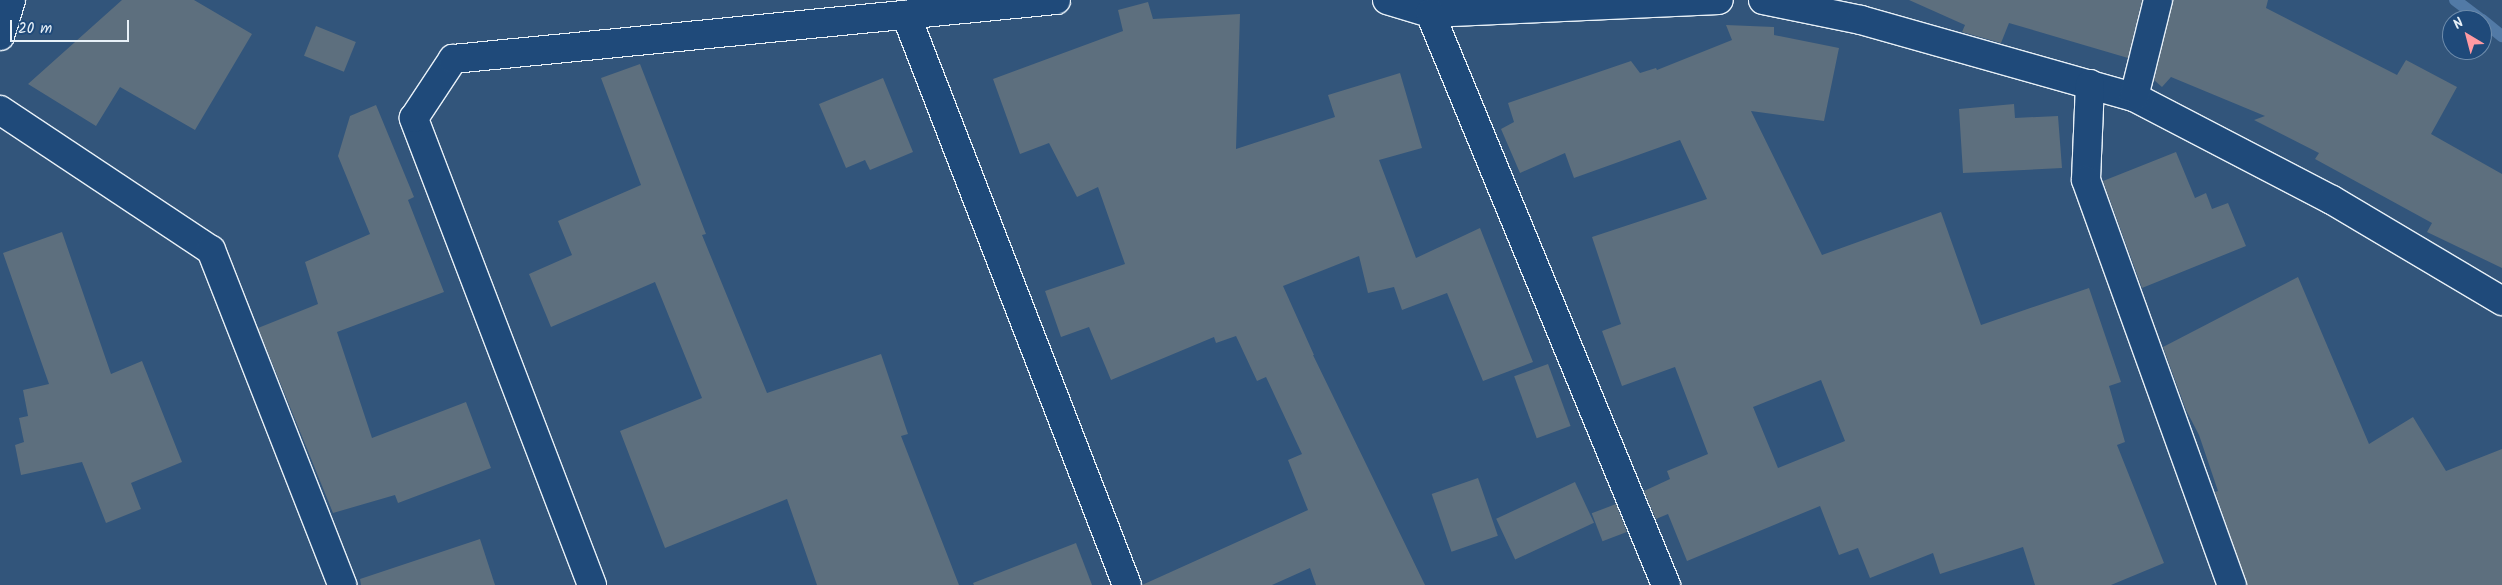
<!DOCTYPE html>
<style>
body{margin:0}
#map{position:relative;width:2502px;height:585px;overflow:hidden;background:#32557b;font-family:Kalam,sans-serif}
div>[style]{position:absolute}
[style*='--x']{left:calc(var(--x)*1px);top:calc(var(--y)*1px);width:calc(var(--w)*1px);rotate:calc(var(--a)*1deg)}
.stream>*{height:12px;margin:-6px;padding:0 6px;transform-origin:6px;border-radius:6px;background:#527aa6}
.building>*{inset:0;background:#5d6f7e;transform-origin:0 0}
.roads{filter:drop-shadow(1px 0 #e8f1f8) drop-shadow(-1px 0 #e8f1f8) drop-shadow(0 1px #e8f1f8) drop-shadow(0 -1px #e8f1f8)}
.street>*{height:28px;margin:-14px;padding:0 14px;transform-origin:14px;border-radius:14px;background:#1f4a7a}
span{translate:-50% -50%;white-space:nowrap;text-align:center;line-height:1.15;-webkit-text-stroke:5px #1f4a7a;paint-order:stroke}
.north{position:absolute;left:2442px;top:10px;width:50px;height:50px;box-sizing:border-box;background:#1f4a7a;border:1px solid #6f8dac;border-radius:50%;rotate:323deg;font-size:14px;font-weight:700;line-height:20px;text-align:center;color:#e8f1f8}
.north::after{content:'';display:block;margin:auto;width:18px;height:22px;background:#ff9aa2;clip-path:polygon(50% 0,100% 100%,50% 72%,0 100%)}
.scale{position:absolute;left:10px;top:20px;width:119px;height:22px;box-sizing:border-box;border:2px solid #e8f1f8;border-top:0;padding-left:6px;font-size:15px;line-height:18px;white-space:nowrap;color:#e8f1f8;-webkit-text-stroke:4px #1f4a7a;paint-order:stroke}
</style>
<div id="map">
<div class="stream">
<i style="--x:2455;--y:0;--w:34;--a:37"></i>
<i style="--x:2482;--y:20;--w:26;--a:39"></i>
</div>
<div class="building">
<i style="clip-path:polygon(122px 0,194px 0,252px 34px,195px 130px,120px 87px,96px 126px,28px 84px)"></i>
<i style="clip-path:polygon(1909px 0,2142px 0,2128px 58px,2009px 23px,2001px 43px,1962px 32px,1965px 25px)"></i>
<i style="clip-path:polygon(2173px 0,2268px 0,2266px 8px,2397px 75px,2406px 60px,2457px 87px,2431px 134px,2502px 174px,2502px 268px,2427px 232px,2432px 223px,2315px 159px,2319px 153px,2254px 120px,2265px 116px,2171px 77px,2162px 87px,2154px 80px)"></i>
<i style="clip-path:polygon(1148px 2px,1153px 19px,1240px 14px,1236px 149px,1335px 117px,1328px 95px,1400px 73px,1422px 148px,1379px 160px,1416px 258px,1480px 228px,1533px 362px,1483px 381px,1447px 293px,1402px 310px,1394px 287px,1368px 293px,1359px 256px,1283px 286px,1314px 355px,1313px 355px,1425px 585px,1316px 585px,1310px 568px,1272px 585px,1142px 585px,1308px 510px,1288px 460px,1302px 454px,1266px 377px,1257px 381px,1236px 336px,1216px 343px,1214px 337px,1111px 380px,1089px 327px,1061px 337px,1045px 291px,1125px 264px,1098px 187px,1077px 197px,1049px 143px,1020px 154px,993px 79px,1123px 31px,1118px 10px)"></i>
<i style="clip-path:polygon(evenodd,1726px 25px,1774px 27px,1774px 35px,1839px 48px,1824px 121px,1751px 111px,1822px 255px,1941px 212px,1981px 325px,2089px 288px,2121px 382px,2109px 386px,2125px 442px,2117px 445px,2164px 563px,2111px 585px,2035px 585px,2023px 547px,1940px 574px,1933px 553px,1870px 578px,1858px 548px,1839px 555px,1820px 506px,1687px 561px,1668px 514px,1656px 519px,1644px 491px,1670px 479px,1667px 471px,1708px 454px,1675px 367px,1622px 386px,1602px 331px,1621px 324px,1592px 237px,1707px 199px,1680px 140px,1574px 178px,1565px 153px,1520px 173px,1501px 129px,1514px 122px,1508px 103px,1631px 61px,1640px 73px,1656px 68px,1657px 70px,1732px 40px,1726px 25px,1821px 380px,1845px 441px,1778px 468px,1753px 407px,1821px 380px)"></i>
<i style="left:316px;top:26px;width:43px;height:32px;rotate:22deg"></i>
<i style="clip-path:polygon(640px 64px,706px 234px,702px 235px,767px 393px,881px 354px,908px 434px,901px 436px,959px 585px,817px 585px,787px 499px,665px 548px,620px 431px,702px 398px,655px 282px,551px 327px,529px 274px,572px 255px,558px 221px,641px 185px,601px 78px)"></i>
<i style="clip-path:polygon(883px 78px,913px 152px,870px 170px,865px 160px,846px 168px,819px 104px)"></i>
<i style="clip-path:polygon(2014px 104px,2015px 118px,2058px 116px,2062px 168px,1963px 173px,1959px 109px)"></i>
<i style="clip-path:polygon(376px 105px,414px 197px,408px 200px,444px 292px,337px 332px,372px 438px,466px 402px,491px 468px,398px 503px,395px 495px,333px 513px,258px 328px,318px 304px,305px 262px,370px 234px,338px 156px,350px 116px)"></i>
<i style="clip-path:polygon(2176px 152px,2195px 198px,2206px 193px,2212px 209px,2228px 203px,2246px 246px,2142px 288px,2103px 181px)"></i>
<i style="clip-path:polygon(62px 232px,111px 374px,142px 361px,182px 462px,131px 483px,141px 509px,106px 523px,82px 462px,21px 475px,15px 445px,24px 442px,19px 418px,28px 416px,23px 390px,49px 384px,3px 253px)"></i>
<i style="clip-path:polygon(2298px 277px,2369px 444px,2413px 417px,2446px 471px,2502px 449px,2502px 585px,2247px 585px,2215px 492px,2218px 491px,2199px 435px,2186px 410px,2163px 347px)"></i>
<i style="left:1548px;top:364px;width:66px;height:36px;rotate:70deg"></i>
<i style="left:1478px;top:478px;width:61px;height:49px;rotate:71deg"></i>
<i style="left:1575px;top:482px;width:45px;height:87px;rotate:65deg"></i>
<i style="left:1616px;top:504px;width:30px;height:26px;rotate:69deg"></i>
<i style="clip-path:polygon(480px 539px,495px 585px,361px 585px,360px 579px)"></i>
<i style="clip-path:polygon(1076px 543px,1092px 585px,974px 585px,973px 583px)"></i>
</div>
<div class="roads">
<div class="street">
<i style="--x:1387;--y:0;--w:45;--a:16.8"></i>
<i style="--x:1430;--y:13;--w:289;--a:-2.6"></i>
<i style="--x:1763;--y:0;--w:100;--a:11.5"></i>
<i style="--x:1861;--y:20;--w:284;--a:15.8"></i>
<i style="--x:2134;--y:97;--w:223;--a:27.5"></i>
<i style="--x:2332;--y:200;--w:198;--a:30.7"></i>
<i style="--x:1430;--y:13;--w:619;--a:67.58"></i>
<i style="--x:906;--y:15;--w:611;--a:68.81"></i>
<i style="--x:0;--y:36;--w:38;--a:-73"></i>
<i style="--x:2090;--y:84;--w:96;--a:92.4"></i>
<i style="--x:2086;--y:180;--w:431;--a:70.2"></i>
<i style="--x:2134;--y:97;--w:100;--a:-76.1"></i>
<i style="--x:0;--y:110;--w:253;--a:33.6"></i>
<i style="--x:211;--y:250;--w:360;--a:68.6"></i>
<i style="--x:592;--y:585;--w:500;--a:-110.9"></i>
<i style="--x:414;--y:118;--w:71;--a:-56.5"></i>
<i style="--x:453;--y:59;--w:606;--a:-5.59"></i>
</div>
</div>
<div class="north">N</div>
<div class="scale">20 m</div>
</div>
